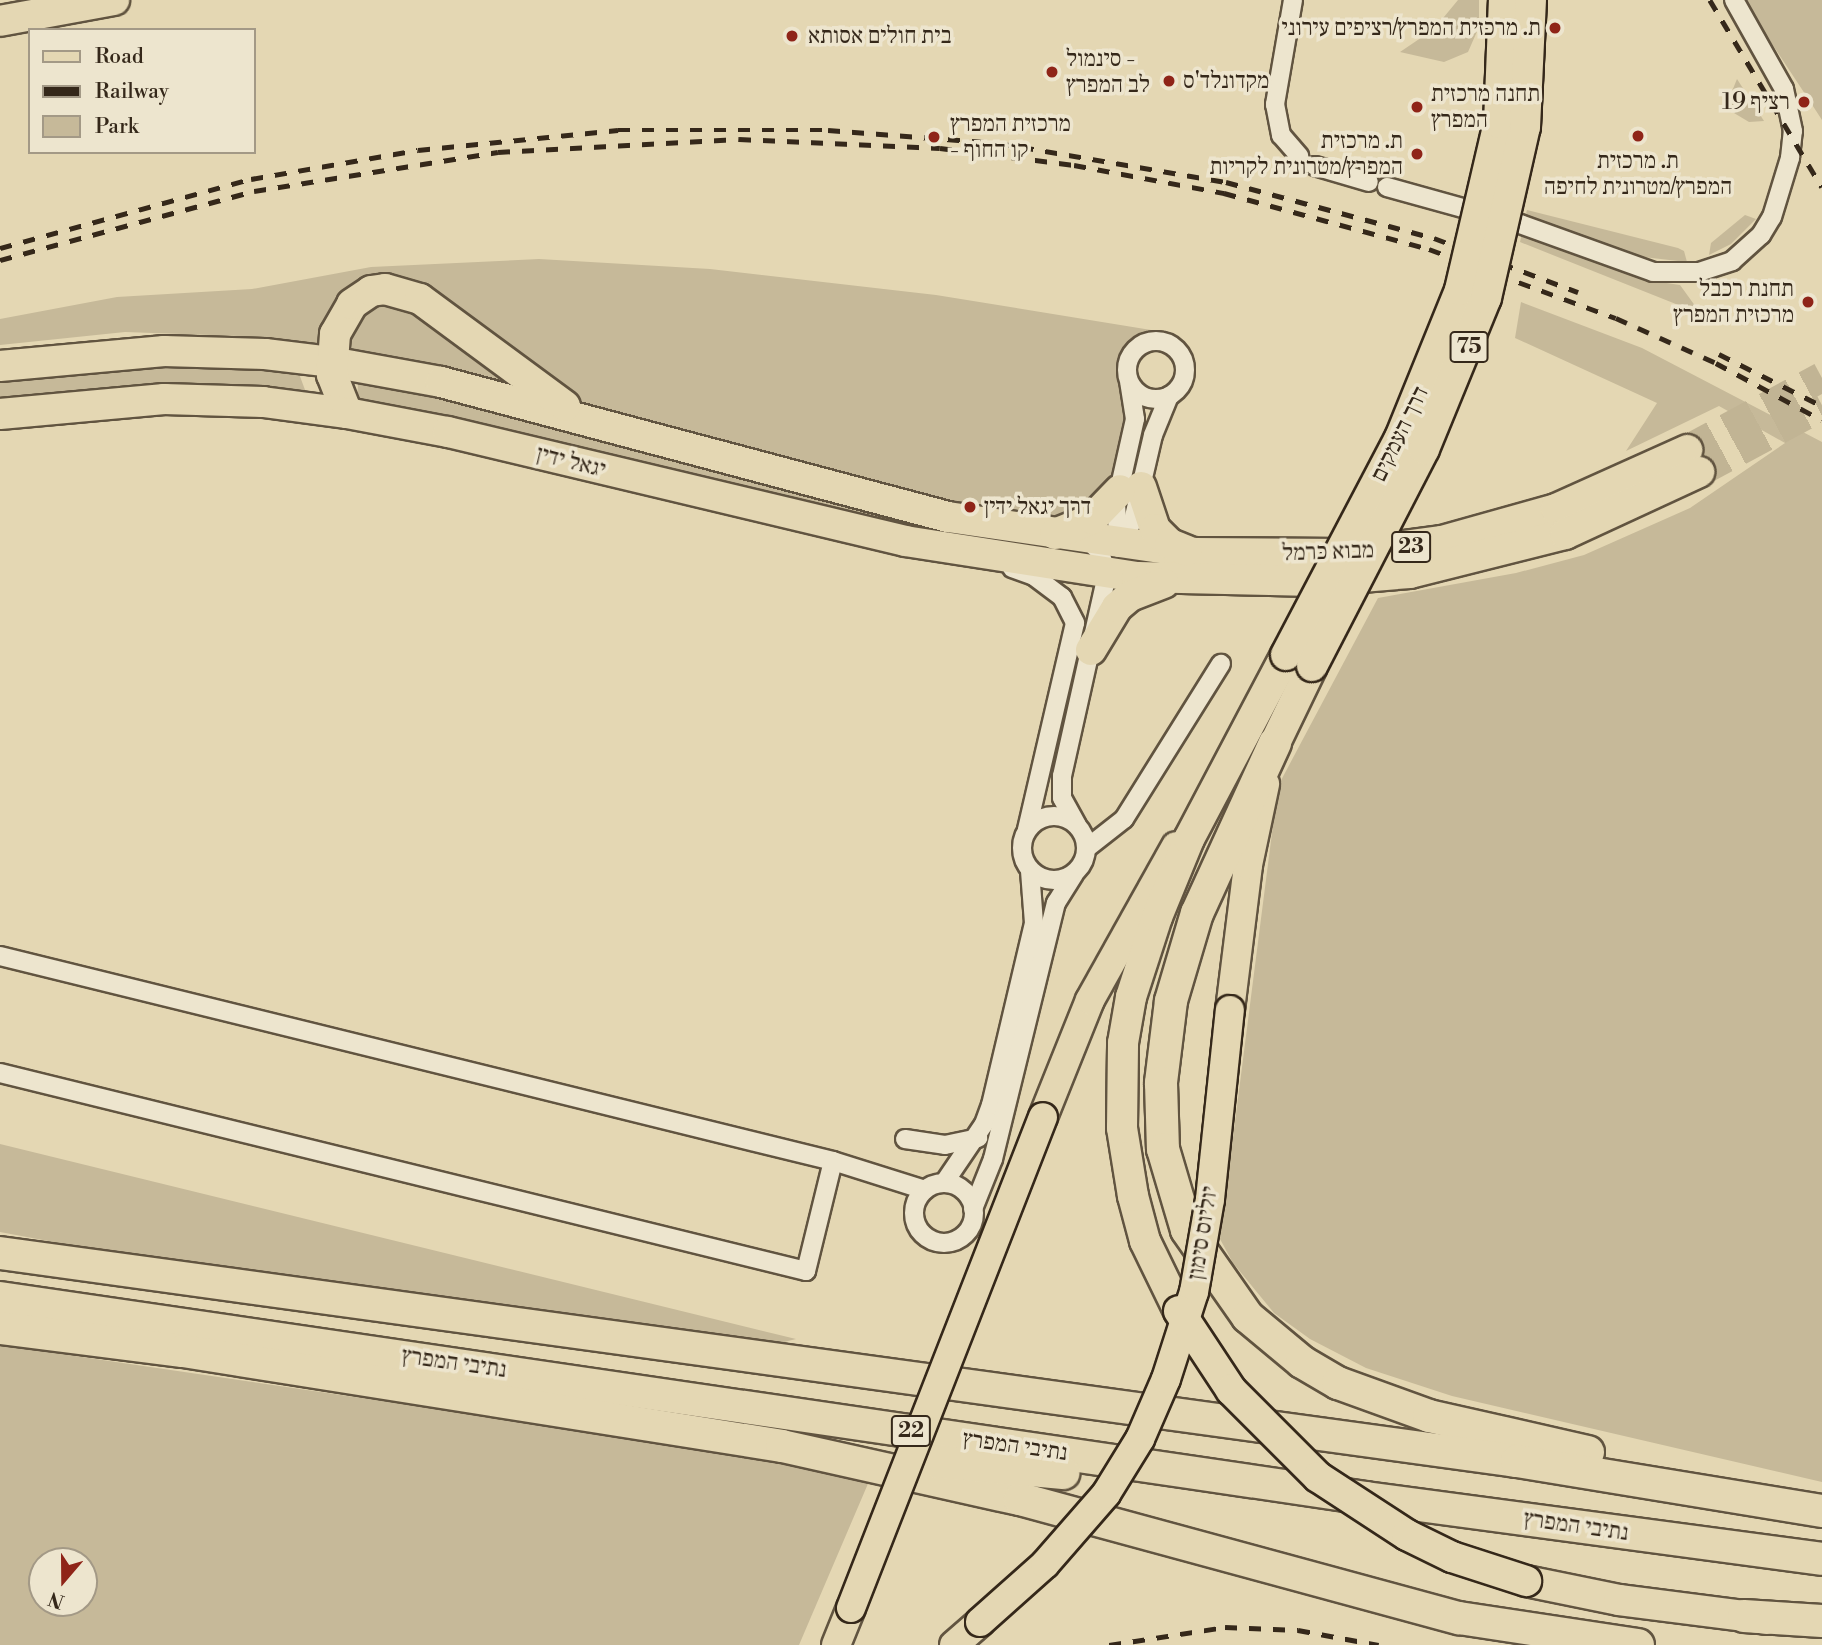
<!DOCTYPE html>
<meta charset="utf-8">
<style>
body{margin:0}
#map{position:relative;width:1822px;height:1645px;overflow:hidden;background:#e4d7b3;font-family:"Libre Bodoni","Frank Ruhl Libre",serif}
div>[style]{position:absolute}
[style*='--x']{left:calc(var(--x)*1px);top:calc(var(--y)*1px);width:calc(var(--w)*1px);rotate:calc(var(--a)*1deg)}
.green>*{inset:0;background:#c6b999}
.trunk-tunnel>*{height:30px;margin-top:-15px;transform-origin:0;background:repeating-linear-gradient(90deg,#c1b494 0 30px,transparent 0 45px)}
.roads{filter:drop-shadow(2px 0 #615440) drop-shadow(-2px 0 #615440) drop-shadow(0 2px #615440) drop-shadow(0 -2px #615440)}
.minor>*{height:18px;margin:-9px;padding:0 9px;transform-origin:9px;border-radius:9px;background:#ede5ce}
.minor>.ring{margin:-9px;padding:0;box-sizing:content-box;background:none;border:18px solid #ede5ce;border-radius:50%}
.primary>*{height:28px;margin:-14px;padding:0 14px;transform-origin:14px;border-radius:14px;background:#e4d7b3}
.trunk>*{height:30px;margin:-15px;padding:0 15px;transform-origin:15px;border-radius:15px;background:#e4d7b3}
.motorway>*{height:32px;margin:-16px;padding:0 16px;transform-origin:16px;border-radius:16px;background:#e4d7b3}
.rail>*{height:4.5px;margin-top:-2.25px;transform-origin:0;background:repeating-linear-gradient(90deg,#35281a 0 12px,transparent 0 24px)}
.bridges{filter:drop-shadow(2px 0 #35281a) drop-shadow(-2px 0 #35281a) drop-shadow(0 2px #35281a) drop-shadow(0 -2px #35281a)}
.primary-bridge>*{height:28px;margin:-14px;padding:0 14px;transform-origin:14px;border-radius:14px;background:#e4d7b3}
.trunk-bridge>*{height:30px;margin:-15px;padding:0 15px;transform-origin:15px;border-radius:15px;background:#e4d7b3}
.dots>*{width:19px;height:19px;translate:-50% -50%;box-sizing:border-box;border:4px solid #ede5ce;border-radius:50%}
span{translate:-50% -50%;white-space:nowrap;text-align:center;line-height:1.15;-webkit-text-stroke:7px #ede5ce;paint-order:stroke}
.shield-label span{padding:2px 5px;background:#ede5ce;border:2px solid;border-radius:5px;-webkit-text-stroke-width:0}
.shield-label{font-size:21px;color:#35281a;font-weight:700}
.poi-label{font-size:23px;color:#35281a}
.right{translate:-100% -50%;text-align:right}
.left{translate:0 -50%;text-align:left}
.street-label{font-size:23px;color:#35281a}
.legend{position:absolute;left:28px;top:28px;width:228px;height:126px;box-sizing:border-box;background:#ede5ce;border:2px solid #a39986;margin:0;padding:9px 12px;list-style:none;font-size:21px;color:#35281a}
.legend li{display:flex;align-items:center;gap:14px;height:35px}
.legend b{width:35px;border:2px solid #a39986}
.north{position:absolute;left:28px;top:1547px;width:70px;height:70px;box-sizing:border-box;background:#ede5ce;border:2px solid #a39986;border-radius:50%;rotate:200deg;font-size:19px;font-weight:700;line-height:28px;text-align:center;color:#35281a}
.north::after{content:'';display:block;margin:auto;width:24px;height:32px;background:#8f2418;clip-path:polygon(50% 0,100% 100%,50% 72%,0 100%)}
</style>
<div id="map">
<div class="green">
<i style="clip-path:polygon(1458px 0,1479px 0,1479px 27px,1468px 52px,1444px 62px,1400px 52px,1434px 29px)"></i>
<i style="clip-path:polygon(1743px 0,1822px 0,1822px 120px,1809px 100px)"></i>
<i style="clip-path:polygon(1737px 79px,1764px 121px,1749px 122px,1734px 113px,1728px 101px)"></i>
<i style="clip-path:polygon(1527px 210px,1678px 248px,1684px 251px,1687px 262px,1643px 257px,1525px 217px)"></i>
<i style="clip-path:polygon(1745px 215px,1756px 219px,1731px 244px,1709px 255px,1711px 243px)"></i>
<i style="clip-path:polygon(1522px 233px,1653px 281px,1680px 285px,1701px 314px,1520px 242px)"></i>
<i style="clip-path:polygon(539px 259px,710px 269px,936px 295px,1151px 330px,1131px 345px,1121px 362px,1129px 406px,1115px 480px,1092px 506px,1056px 520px,970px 509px,583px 405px,386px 280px,325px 348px,238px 336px,125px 332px,0 345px,0 319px,117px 297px,252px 289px,371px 267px)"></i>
<i style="clip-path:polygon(399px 295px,531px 397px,342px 354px,356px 310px)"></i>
<i style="clip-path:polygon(1521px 302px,1642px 348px,1822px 442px,1822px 1482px,1452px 1396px,1366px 1368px,1310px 1339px,1274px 1313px,1233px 1263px,1220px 1239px,1278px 786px,1378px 598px,1516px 573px,1584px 555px,1690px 508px,1785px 443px,1719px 406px,1626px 451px,1657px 403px,1515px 338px)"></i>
<i style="clip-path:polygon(185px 361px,298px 371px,308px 398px,207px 385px,0 399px,0 378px)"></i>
<i style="clip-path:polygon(358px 382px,407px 388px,1084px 549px,1093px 555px,978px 547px,357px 404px)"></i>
<i style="clip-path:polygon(0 1144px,796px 1339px,768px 1346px,177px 1265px,0 1232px)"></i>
<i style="clip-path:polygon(evenodd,0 1345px,771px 1458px,870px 1479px,799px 1645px,0 1645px,0 1345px,42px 1561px,84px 1561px,84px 1603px,42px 1603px,42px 1561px)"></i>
</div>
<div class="trunk-tunnel">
<i style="--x:1687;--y:450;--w:153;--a:-28.4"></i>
<i style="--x:1699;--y:472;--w:140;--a:-28.2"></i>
</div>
<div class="roads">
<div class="minor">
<i style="--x:1293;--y:0;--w:106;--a:99.8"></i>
<i style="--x:1275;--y:104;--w:32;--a:79"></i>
<i style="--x:1281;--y:135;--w:28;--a:49"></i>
<i style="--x:1315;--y:166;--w:56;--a:16.5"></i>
<i style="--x:1387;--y:187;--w:138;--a:15.5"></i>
<i style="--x:1520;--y:224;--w:141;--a:19.8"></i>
<i style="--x:1653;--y:272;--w:46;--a:0"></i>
<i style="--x:1699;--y:272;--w:35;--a:-18"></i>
<i style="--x:1732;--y:261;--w:39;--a:-42"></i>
<i style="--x:1761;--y:235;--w:21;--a:-59"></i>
<i style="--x:1772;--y:217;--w:62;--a:-73"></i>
<i style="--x:1790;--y:158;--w:27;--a:-84"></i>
<i style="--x:1793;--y:131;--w:43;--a:-102.1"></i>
<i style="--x:1784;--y:89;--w:102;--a:-119.3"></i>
<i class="ring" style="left:1127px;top:341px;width:40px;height:40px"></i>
<i style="--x:1116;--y:547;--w:31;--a:-57"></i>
<i style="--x:1133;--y:521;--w:88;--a:-76.9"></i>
<i style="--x:1153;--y:435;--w:42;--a:-67.7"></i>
<i style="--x:1119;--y:548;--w:44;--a:-93.9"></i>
<i style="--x:1116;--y:504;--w:87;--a:-77.4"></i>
<i style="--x:1135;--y:419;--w:36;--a:-99"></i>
<i style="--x:1012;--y:568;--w:23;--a:20"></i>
<i style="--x:1034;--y:576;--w:35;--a:37"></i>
<i style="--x:1062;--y:597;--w:29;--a:63"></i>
<i style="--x:1075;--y:623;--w:212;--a:103.1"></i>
<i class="ring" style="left:1022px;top:816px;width:46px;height:46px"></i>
<i style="--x:1077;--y:825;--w:31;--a:-119"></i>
<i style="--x:1062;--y:798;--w:22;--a:-90"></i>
<i style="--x:1062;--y:776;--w:207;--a:-77.4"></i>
<i style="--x:1107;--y:574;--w:23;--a:-108"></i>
<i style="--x:1100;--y:552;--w:17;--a:-135"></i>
<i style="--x:1087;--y:848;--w:47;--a:-38.1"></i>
<i style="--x:1124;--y:819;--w:183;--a:-58"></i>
<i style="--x:0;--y:956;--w:858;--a:13.83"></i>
<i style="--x:833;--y:1161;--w:96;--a:17.5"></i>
<i style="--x:0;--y:1073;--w:830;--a:13.8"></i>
<i style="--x:806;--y:1271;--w:113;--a:-76.2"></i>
<i style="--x:905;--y:1139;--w:40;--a:8.5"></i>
<i style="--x:945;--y:1145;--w:34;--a:-12"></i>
<i style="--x:944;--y:1183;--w:71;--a:-55.9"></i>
<i style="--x:984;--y:1124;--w:20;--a:-70"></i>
<i style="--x:991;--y:1105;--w:187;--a:-76.7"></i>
<i style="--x:1034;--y:923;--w:52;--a:-94.4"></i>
<i class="ring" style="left:914px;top:1183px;width:42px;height:42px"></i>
<i style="--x:973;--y:1209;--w:54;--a:-68.2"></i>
<i style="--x:993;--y:1159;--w:264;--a:-76.2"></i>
<i style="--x:1056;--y:903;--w:34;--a:-58"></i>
</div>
<div class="primary">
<i style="--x:1230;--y:1010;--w:146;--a:-82.9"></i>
<i style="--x:1248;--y:865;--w:83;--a:-78.1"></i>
<i style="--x:1043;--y:1117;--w:126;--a:-68.1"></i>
<i style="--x:1090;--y:1000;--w:176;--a:-60.8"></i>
<i style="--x:836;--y:1645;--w:40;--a:-68"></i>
<i style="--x:954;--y:1645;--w:35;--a:-41"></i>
</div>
<div class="trunk">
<i style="--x:0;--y:21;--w:116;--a:-10.4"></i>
<i style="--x:0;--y:366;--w:165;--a:-5.2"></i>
<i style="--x:164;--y:351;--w:101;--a:1.7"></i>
<i style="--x:265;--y:354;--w:66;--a:6.9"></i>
<i style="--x:331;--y:362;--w:112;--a:10.3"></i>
<i style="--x:441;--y:382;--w:525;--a:14.91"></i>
<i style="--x:948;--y:517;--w:249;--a:8.3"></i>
<i style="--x:1194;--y:553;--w:149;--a:0.4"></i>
<i style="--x:1343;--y:554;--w:100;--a:-7.5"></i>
<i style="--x:1442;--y:541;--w:118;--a:-15.7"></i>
<i style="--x:1556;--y:509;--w:144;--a:-24.2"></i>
<i style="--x:347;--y:413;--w:41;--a:-111.5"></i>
<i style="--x:332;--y:375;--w:41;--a:-85.8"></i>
<i style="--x:335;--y:334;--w:34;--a:-60"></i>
<i style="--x:352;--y:304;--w:23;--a:-34"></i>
<i style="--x:371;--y:291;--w:14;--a:-8"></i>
<i style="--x:385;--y:289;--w:36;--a:16"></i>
<i style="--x:420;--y:299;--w:180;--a:36.4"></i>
<i style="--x:0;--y:414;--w:165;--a:-5.2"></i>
<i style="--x:164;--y:399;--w:99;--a:1.7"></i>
<i style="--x:263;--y:402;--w:85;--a:7.5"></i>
<i style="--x:347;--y:413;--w:103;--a:10.7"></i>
<i style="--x:448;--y:432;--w:470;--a:13.4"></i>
<i style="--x:905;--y:541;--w:235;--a:8.8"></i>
<i style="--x:1137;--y:577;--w:177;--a:1.3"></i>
<i style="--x:1314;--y:581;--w:96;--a:-4.8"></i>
<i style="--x:1410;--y:573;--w:160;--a:-14.1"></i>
<i style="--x:1565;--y:534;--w:148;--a:-24.8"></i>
<i style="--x:1141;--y:487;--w:44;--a:71.6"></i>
<i style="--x:1155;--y:529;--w:21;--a:45"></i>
<i style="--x:1170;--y:544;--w:18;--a:22"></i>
<i style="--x:1055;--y:534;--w:40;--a:-22"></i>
<i style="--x:1092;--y:519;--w:40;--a:-46"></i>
<i style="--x:1091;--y:650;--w:50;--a:-58.8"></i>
<i style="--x:1117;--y:607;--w:17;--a:-40"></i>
<i style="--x:1130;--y:596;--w:36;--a:-21"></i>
<i style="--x:1275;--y:743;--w:85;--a:-64.3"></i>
<i style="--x:1179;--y:1311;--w:78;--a:-115.9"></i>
<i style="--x:1145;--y:1241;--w:47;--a:-104.9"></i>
<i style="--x:1133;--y:1196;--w:69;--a:-99.2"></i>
<i style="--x:1122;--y:1128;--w:85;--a:-89.3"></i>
<i style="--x:1123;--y:1043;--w:47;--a:-80.1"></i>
<i style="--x:1131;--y:997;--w:84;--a:-72"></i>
<i style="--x:1157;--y:917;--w:84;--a:-67.7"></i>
<i style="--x:1189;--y:839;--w:208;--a:-62.2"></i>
<i style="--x:1526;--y:1581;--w:95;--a:11.5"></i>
<i style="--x:1619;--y:1600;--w:149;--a:7.3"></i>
</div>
<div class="motorway">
<i style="--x:1275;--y:743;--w:187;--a:114.6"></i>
<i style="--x:1197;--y:913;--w:92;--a:106.5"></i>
<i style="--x:1171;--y:1001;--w:83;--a:97"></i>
<i style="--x:1161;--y:1083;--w:66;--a:88.3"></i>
<i style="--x:1163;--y:1149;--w:84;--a:73.5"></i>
<i style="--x:1187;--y:1230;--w:106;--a:55"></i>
<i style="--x:1248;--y:1317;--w:70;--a:39.8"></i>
<i style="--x:1302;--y:1362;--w:42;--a:30.3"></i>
<i style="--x:1338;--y:1383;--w:97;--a:19.9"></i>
<i style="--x:1429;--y:1416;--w:163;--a:12.8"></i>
<i style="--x:0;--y:1253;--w:1531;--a:7.81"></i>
<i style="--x:1517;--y:1461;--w:309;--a:9.3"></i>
<i style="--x:0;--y:1298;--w:1381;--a:8.33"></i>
<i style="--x:1366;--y:1498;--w:460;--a:7.6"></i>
<i style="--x:0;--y:1328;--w:184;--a:7.2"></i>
<i style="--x:183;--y:1351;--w:606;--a:9.01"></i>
<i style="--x:782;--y:1446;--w:244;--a:12.6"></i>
<i style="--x:1020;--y:1499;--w:455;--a:15.2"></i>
<i style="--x:1459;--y:1618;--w:181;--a:8.6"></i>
<i style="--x:933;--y:1461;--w:131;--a:5.3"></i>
<i style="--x:1744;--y:1616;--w:78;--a:3.7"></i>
</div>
</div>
<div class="rail">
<i style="--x:1710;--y:0;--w:218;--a:59.1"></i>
<i style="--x:0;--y:248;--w:260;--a:-15.4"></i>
<i style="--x:251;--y:179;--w:169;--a:-9.9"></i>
<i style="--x:418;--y:150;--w:201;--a:-5.7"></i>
<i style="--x:618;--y:130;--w:210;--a:0"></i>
<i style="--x:828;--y:130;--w:170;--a:4.4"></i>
<i style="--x:998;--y:143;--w:231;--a:9.7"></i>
<i style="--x:1226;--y:182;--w:215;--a:15.1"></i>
<i style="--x:1434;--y:238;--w:154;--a:20.6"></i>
<i style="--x:0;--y:260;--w:263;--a:-15.2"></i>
<i style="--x:254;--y:191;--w:247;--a:-9.1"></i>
<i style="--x:498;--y:152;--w:241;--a:-3.1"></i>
<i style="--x:739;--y:139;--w:201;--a:2.6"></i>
<i style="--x:940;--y:148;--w:135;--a:7.2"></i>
<i style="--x:1074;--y:165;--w:153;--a:10.6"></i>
<i style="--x:1224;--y:193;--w:213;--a:15.3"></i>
<i style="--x:1429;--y:249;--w:199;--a:20.3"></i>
<i style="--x:1616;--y:318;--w:110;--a:24.2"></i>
<i style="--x:1716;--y:363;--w:120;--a:28.3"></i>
<i style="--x:1719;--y:354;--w:115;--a:26.8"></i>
<i style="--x:1109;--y:1645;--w:117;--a:-8.8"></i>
<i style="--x:1225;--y:1627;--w:73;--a:2.4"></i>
<i style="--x:1298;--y:1630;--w:82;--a:10.5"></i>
</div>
<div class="bridges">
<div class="primary-bridge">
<i style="--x:851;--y:1608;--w:527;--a:-68.64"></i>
<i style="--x:980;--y:1622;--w:87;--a:-41.7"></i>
<i style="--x:1045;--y:1564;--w:93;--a:-48.9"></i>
<i style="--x:1106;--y:1494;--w:65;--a:-58.3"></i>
<i style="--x:1140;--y:1439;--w:65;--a:-66.6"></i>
<i style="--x:1166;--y:1379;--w:91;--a:-72.2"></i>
<i style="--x:1194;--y:1292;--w:94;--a:-80.2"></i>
<i style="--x:1210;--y:1199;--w:190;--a:-84"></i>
</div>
<div class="trunk-bridge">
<i style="--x:1286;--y:655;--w:245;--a:-62.3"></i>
<i style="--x:1400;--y:438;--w:160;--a:-67.9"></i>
<i style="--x:1460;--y:290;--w:171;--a:-76.9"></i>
<i style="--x:1499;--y:123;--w:123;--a:-87.7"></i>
<i style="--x:1312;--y:666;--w:244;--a:-62.7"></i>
<i style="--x:1424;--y:449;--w:163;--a:-67.7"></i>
<i style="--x:1486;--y:298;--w:175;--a:-77.2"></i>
<i style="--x:1525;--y:127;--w:127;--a:-87.3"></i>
<i style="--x:1179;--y:1311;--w:95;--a:56.6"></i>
<i style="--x:1231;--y:1390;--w:123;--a:45"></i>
<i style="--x:1318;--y:1477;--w:106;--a:33.1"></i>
<i style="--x:1407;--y:1535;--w:50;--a:26.1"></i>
<i style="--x:1452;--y:1557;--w:78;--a:18"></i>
</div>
</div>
<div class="dots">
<i style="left:1555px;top:28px;background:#8f2418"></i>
<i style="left:792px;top:36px;background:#8f2418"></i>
<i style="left:1052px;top:72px;background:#8f2418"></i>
<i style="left:1169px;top:81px;background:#8f2418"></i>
<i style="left:1804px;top:102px;background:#8f2418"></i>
<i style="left:1417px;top:107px;background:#8f2418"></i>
<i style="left:1638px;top:136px;background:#8f2418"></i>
<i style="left:934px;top:137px;background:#8f2418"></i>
<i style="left:1417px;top:154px;background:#8f2418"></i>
<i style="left:1808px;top:302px;background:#8f2418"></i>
<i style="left:970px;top:507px;background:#8f2418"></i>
</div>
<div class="shield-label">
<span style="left:1469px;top:347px">75</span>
<span style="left:1411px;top:547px">23</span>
<span style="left:911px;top:1431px">22</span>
</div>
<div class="poi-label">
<span class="right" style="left:1541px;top:28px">ת. מרכזית המפרץ/רציפים עירוני</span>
<span class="left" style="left:808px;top:36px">בית חולים אסותא</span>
<span class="left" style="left:1066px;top:72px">סינמול -<br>לב המפרץ</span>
<span class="left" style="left:1183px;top:81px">מקדונלד'ס</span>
<span class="left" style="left:1431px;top:107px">תחנה מרכזית<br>המפרץ</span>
<span class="right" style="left:1790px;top:102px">רציף 19</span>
<span class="left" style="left:950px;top:137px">מרכזית המפרץ<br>- קו החוף</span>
<span class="right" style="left:1403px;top:154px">ת. מרכזית<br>המפרץ/מטרונית לקריות</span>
<span style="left:1638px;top:174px">ת. מרכזית<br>המפרץ/מטרונית לחיפה</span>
<span class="right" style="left:1794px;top:302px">תחנת רכבל<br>מרכזית המפרץ</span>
<span class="left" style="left:984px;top:507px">דרך יגאל ידין</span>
</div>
<div class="street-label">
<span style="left:1400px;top:434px;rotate:-64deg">דרך העמקים</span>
<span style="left:571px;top:462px;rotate:14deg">יגאל ידין</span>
<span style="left:1328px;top:552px;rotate:-2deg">מבוא כרמל</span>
<span style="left:1203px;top:1233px;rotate:-81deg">יוליוס סימון</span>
<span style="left:454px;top:1363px;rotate:8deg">נתיבי המפרץ</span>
<span style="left:1015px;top:1446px;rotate:8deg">נתיבי המפרץ</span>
<span style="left:1576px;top:1526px;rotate:8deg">נתיבי המפרץ</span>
</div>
<ul class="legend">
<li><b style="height:9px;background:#e4d7b3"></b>Road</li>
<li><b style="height:9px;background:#35281a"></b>Railway</li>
<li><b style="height:19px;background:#c6b999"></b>Park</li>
</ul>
<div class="north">N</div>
</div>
